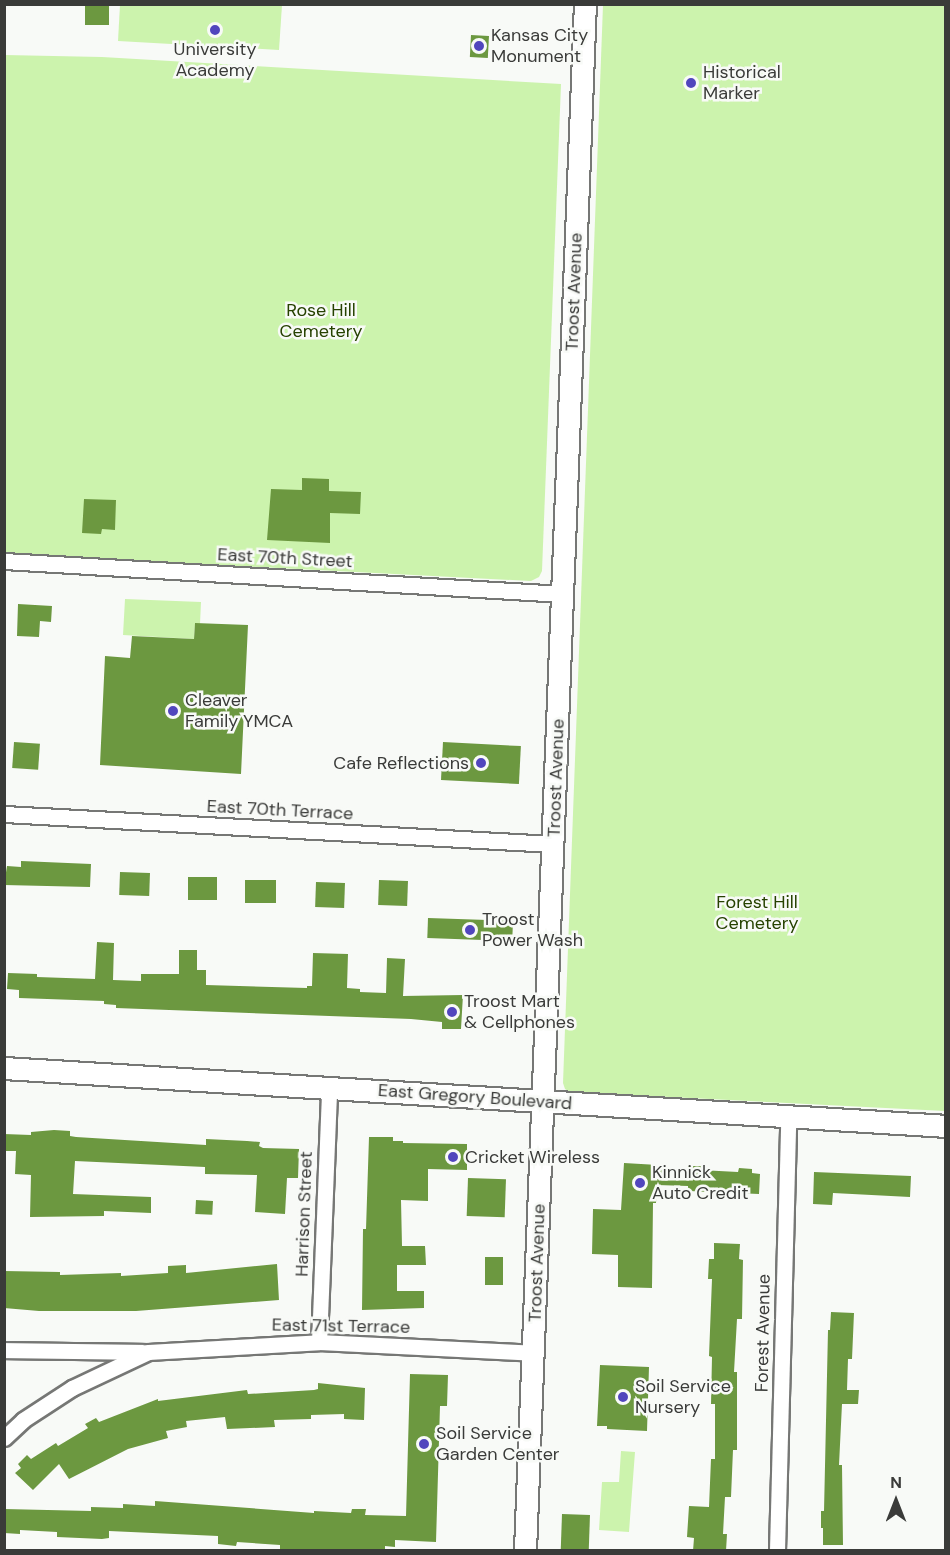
<!DOCTYPE html>
<style>
body{margin:0}
#map{position:relative;width:950px;height:1555px;overflow:hidden;background:#f8faf7;font-family:"DM Sans",sans-serif}
div>[style]{position:absolute}
[style*='--x']{left:calc(var(--x)*1px);top:calc(var(--y)*1px);width:calc(var(--w)*1px);rotate:calc(var(--a)*1deg)}
.green>*{inset:0;background:#ccf3ad}
.building>*{inset:0;background:#6c9840;transform-origin:0 0}
.roads{filter:drop-shadow(2px 0 #767775) drop-shadow(-2px 0 #767775) drop-shadow(0 2px #767775) drop-shadow(0 -2px #767775)}
.street>*{height:15px;margin:-7.5px;padding:0 7.5px;transform-origin:7.5px;border-radius:7.5px;background:#fff}
.secondary>*{height:21px;margin:-10.5px;padding:0 10.5px;transform-origin:10.5px;border-radius:10.5px;background:#fff}
.dots>*{width:16px;height:16px;translate:-50% -50%;box-sizing:border-box;border:3px solid #f8faf7;border-radius:50%}
span{translate:-50% -50%;white-space:nowrap;text-align:center;line-height:1.15;-webkit-text-stroke:5px #f8faf7;paint-order:stroke}
.poi-label{font-size:18px;color:#3a3b39}
.left{translate:0 -50%;text-align:left}
.right{translate:-100% -50%;text-align:right}
.street-label{font-size:18px;color:#3a3b39}
.park-label{font-size:18px;color:#264200}
.frame{position:absolute;inset:0;border:6px solid #3a3b39;pointer-events:none}
.north{position:absolute;left:866px;top:1471px;width:60px;height:60px;-webkit-text-stroke:4px #f8faf7;paint-order:stroke;rotate:0deg;font-size:16px;font-weight:700;line-height:24px;text-align:center;color:#3a3b39}
.north::after{content:'';display:block;margin:auto;width:21px;height:27px;background:#3a3b39;clip-path:polygon(50% 0,100% 100%,50% 72%,0 100%)}
</style>
<div id="map">
<div class="green">
<i style="clip-path:polygon(120px 5px,282px 5px,279px 50px,118px 41px)"></i>
<i style="clip-path:polygon(603px 5px,945px 5px,945px 1111px,570px 1092px,565px 1089px,563px 1083px)"></i>
<i style="clip-path:polygon(5px 55px,102px 57px,561px 84px,542px 571px,539px 577px,531px 581px,5px 554px)"></i>
<i style="clip-path:polygon(125px 599px,201px 602px,200px 624px,195px 624px,194px 639px,123px 635px)"></i>
<i style="clip-path:polygon(621px 1451px,635px 1452px,629px 1532px,599px 1530px,602px 1482px,619px 1482px)"></i>
</div>
<div class="building">
<i style="left:85px;top:4px;width:24px;height:21px"></i>
<i style="left:471px;top:35px;width:18px;height:22px;rotate:3deg"></i>
<i style="clip-path:polygon(302px 478px,329px 479px,329px 491px,361px 492px,360px 514px,330px 513px,330px 543px,267px 540px,271px 489px,302px 490px)"></i>
<i style="clip-path:polygon(84px 499px,116px 500px,115px 530px,102px 529px,101px 534px,82px 533px)"></i>
<i style="clip-path:polygon(18px 604px,52px 606px,51px 622px,40px 621px,39px 637px,17px 636px)"></i>
<i style="clip-path:polygon(195px 623px,248px 625px,241px 774px,100px 765px,105px 656px,130px 658px,132px 636px,194px 639px)"></i>
<i style="left:14px;top:742px;width:26px;height:26px;rotate:4deg"></i>
<i style="left:443px;top:742px;width:78px;height:38px;rotate:3deg"></i>
<i style="clip-path:polygon(21px 861px,91px 864px,90px 887px,4px 885px,7px 866px,21px 867px)"></i>
<i style="left:120px;top:872px;width:30px;height:23px;rotate:2deg"></i>
<i style="left:188px;top:877px;width:29px;height:23px"></i>
<i style="left:245px;top:880px;width:31px;height:23px"></i>
<i style="left:379px;top:880px;width:29px;height:25px;rotate:2deg"></i>
<i style="left:316px;top:882px;width:29px;height:25px;rotate:2deg"></i>
<i style="left:428px;top:918px;width:85px;height:20px;rotate:2deg"></i>
<i style="clip-path:polygon(97px 942px,114px 943px,113px 980px,141px 981px,141px 974px,179px 974px,179px 950px,197px 950px,197px 970px,206px 970px,206px 985px,307px 988px,307px 986px,312px 986px,313px 953px,348px 954px,347px 988px,360px 989px,360px 992px,386px 993px,387px 958px,405px 959px,403px 996px,463px 995px,461px 1029px,442px 1029px,442px 1022px,411px 1019px,116px 1008px,116px 1005px,104px 1004px,104px 1001px,19px 998px,19px 990px,7px 989px,8px 973px,37px 974px,37px 977px,95px 979px)"></i>
<i style="clip-path:polygon(54px 1130px,70px 1131px,70px 1136px,76px 1137px,206px 1145px,206px 1139px,247px 1141px,260px 1142px,259px 1146px,263px 1148px,299px 1149px,298px 1178px,287px 1178px,285px 1214px,255px 1212px,257px 1175px,205px 1174px,205px 1167px,75px 1161px,73px 1194px,151px 1197px,151px 1213px,104px 1211px,104px 1216px,30px 1217px,31px 1175px,15px 1174px,16px 1151px,4px 1151px,4px 1134px,31px 1135px,31px 1132px)"></i>
<i style="clip-path:polygon(369px 1137px,393px 1137px,393px 1141px,403px 1141px,403px 1143px,467px 1144px,467px 1170px,428px 1169px,428px 1201px,401px 1200px,402px 1246px,425px 1246px,426px 1265px,397px 1265px,397px 1291px,424px 1291px,424px 1308px,362px 1310px,363px 1229px,366px 1229px)"></i>
<i style="clip-path:polygon(624px 1163px,658px 1165px,658px 1169px,687px 1170px,688px 1166px,701px 1166px,700px 1170px,738px 1172px,739px 1168px,752px 1169px,752px 1173px,760px 1174px,759px 1194px,688px 1191px,688px 1186px,657px 1185px,656px 1203px,653px 1203px,652px 1288px,618px 1287px,618px 1255px,592px 1254px,593px 1209px,621px 1210px)"></i>
<i style="clip-path:polygon(814px 1172px,911px 1176px,910px 1197px,833px 1193px,832px 1205px,813px 1204px)"></i>
<i style="left:468px;top:1178px;width:38px;height:38px;rotate:2deg"></i>
<i style="left:196px;top:1200px;width:17px;height:14px;rotate:3deg"></i>
<i style="clip-path:polygon(714px 1243px,740px 1244px,739px 1259px,743px 1260px,742px 1319px,737px 1319px,734px 1372px,737px 1372px,737px 1450px,733px 1450px,731px 1497px,725px 1497px,723px 1534px,727px 1534px,726px 1551px,693px 1551px,694px 1538px,687px 1537px,689px 1506px,709px 1507px,711px 1459px,715px 1459px,715px 1404px,711px 1404px,712px 1357px,709px 1356px,712px 1279px,708px 1279px,709px 1259px,714px 1259px)"></i>
<i style="left:485px;top:1257px;width:18px;height:28px"></i>
<i style="clip-path:polygon(277px 1264px,279px 1300px,136px 1311px,39px 1311px,4px 1308px,4px 1271px,60px 1272px,60px 1275px,121px 1273px,121px 1276px,168px 1273px,168px 1266px,186px 1265px,186px 1273px)"></i>
<i style="clip-path:polygon(831px 1312px,854px 1313px,852px 1359px,848px 1359px,847px 1390px,859px 1390px,858px 1404px,842px 1404px,839px 1465px,842px 1465px,843px 1545px,823px 1545px,823px 1528px,821px 1528px,821px 1511px,824px 1511px,828px 1330px,830px 1330px)"></i>
<i style="clip-path:polygon(600px 1365px,649px 1367px,647px 1431px,607px 1429px,607px 1426px,597px 1426px)"></i>
<i style="clip-path:polygon(410px 1374px,448px 1375px,447px 1406px,440px 1406px,436px 1542px,395px 1540px,395px 1547px,385px 1546px,385px 1551px,288px 1551px,280px 1550px,280px 1545px,237px 1542px,236px 1546px,218px 1544px,218px 1536px,109px 1531px,109px 1538px,102px 1539px,57px 1537px,57px 1532px,20px 1530px,20px 1534px,4px 1533px,4px 1509px,91px 1511px,91px 1507px,123px 1508px,123px 1504px,155px 1506px,155px 1501px,314px 1513px,314px 1511px,351px 1513px,352px 1509px,366px 1509px,365px 1515px,406px 1516px)"></i>
<i style="clip-path:polygon(318px 1383px,365px 1388px,364px 1420px,344px 1419px,344px 1414px,311px 1415px,311px 1419px,274px 1420px,275px 1427px,227px 1429px,225px 1417px,186px 1421px,187px 1427px,166px 1431px,168px 1438px,128px 1449px,69px 1479px,59px 1464px,33px 1490px,15px 1473px,21px 1468px,18px 1464px,27px 1455px,31px 1459px,56px 1443px,58px 1446px,88px 1428px,85px 1424px,96px 1418px,99px 1422px,158px 1399px,158px 1401px,247px 1390px,248px 1394px,314px 1390px,318px 1389px)"></i>
<i style="left:562px;top:1514px;width:28px;height:37px;rotate:2deg"></i>
</div>
<div class="roads">
<div class="street">
<i style="--x:4;--y:561;--w:560;--a:3.38"></i>
<i style="--x:4;--y:814;--w:550;--a:3.13"></i>
<i style="--x:319;--y:1342;--w:254;--a:-87.7"></i>
<i style="--x:4;--y:1350;--w:138;--a:0.8"></i>
<i style="--x:4;--y:1438;--w:26;--a:-43"></i>
<i style="--x:23;--y:1420;--w:59;--a:-33.1"></i>
<i style="--x:72;--y:1388;--w:84;--a:-25.3"></i>
<i style="--x:148;--y:1352;--w:171;--a:-3.3"></i>
<i style="--x:319;--y:1342;--w:214;--a:2.9"></i>
<i style="--x:777;--y:1550;--w:434;--a:-88.5"></i>
</div>
<div class="secondary">
<i style="--x:4;--y:1068;--w:944;--a:3.52"></i>
<i style="--x:525;--y:1550;--w:1547;--a:-87.78"></i>
</div>
</div>
<div class="dots">
<i style="left:215px;top:30px;background:#5146bd"></i>
<i style="left:479px;top:46px;background:#5146bd"></i>
<i style="left:691px;top:83px;background:#5146bd"></i>
<i style="left:173px;top:711px;background:#5146bd"></i>
<i style="left:481px;top:763px;background:#5146bd"></i>
<i style="left:470px;top:930px;background:#5146bd"></i>
<i style="left:452px;top:1012px;background:#5146bd"></i>
<i style="left:453px;top:1157px;background:#5146bd"></i>
<i style="left:640px;top:1183px;background:#5146bd"></i>
<i style="left:623px;top:1397px;background:#5146bd"></i>
<i style="left:424px;top:1444px;background:#5146bd"></i>
</div>
<div class="poi-label">
<span class="left" style="left:491px;top:46px">Kansas City<br>Monument</span>
<span style="left:215px;top:60px">University<br>Academy</span>
<span class="left" style="left:703px;top:83px">Historical<br>Marker</span>
<span class="left" style="left:185px;top:711px">Cleaver<br>Family YMCA</span>
<span class="right" style="left:469px;top:763px">Cafe Reflections</span>
<span class="left" style="left:482px;top:930px">Troost<br>Power Wash</span>
<span class="left" style="left:464px;top:1012px">Troost Mart<br>&amp; Cellphones</span>
<span class="left" style="left:465px;top:1157px">Cricket Wireless</span>
<span class="left" style="left:652px;top:1183px">Kinnick<br>Auto Credit</span>
<span class="left" style="left:635px;top:1397px">Soil Service<br>Nursery</span>
<span class="left" style="left:436px;top:1444px">Soil Service<br>Garden Center</span>
</div>
<div class="street-label">
<span style="left:574px;top:292px;rotate:-88deg">Troost Avenue</span>
<span style="left:285px;top:558px;rotate:3deg">East 70th Street</span>
<span style="left:556px;top:778px;rotate:-88deg">Troost Avenue</span>
<span style="left:280px;top:810px;rotate:3deg">East 70th Terrace</span>
<span style="left:475px;top:1097px;rotate:4deg">East Gregory Boulevard</span>
<span style="left:304px;top:1214px;rotate:-88deg">Harrison Street</span>
<span style="left:537px;top:1263px;rotate:-88deg">Troost Avenue</span>
<span style="left:341px;top:1326px;rotate:1deg">East 71st Terrace</span>
<span style="left:763px;top:1333px;rotate:-89deg">Forest Avenue</span>
</div>
<div class="park-label">
<span style="left:321px;top:321px">Rose Hill<br>Cemetery</span>
<span style="left:757px;top:913px">Forest Hill<br>Cemetery</span>
</div>
<div class="frame"></div>
<div class="north">N</div>
</div>
